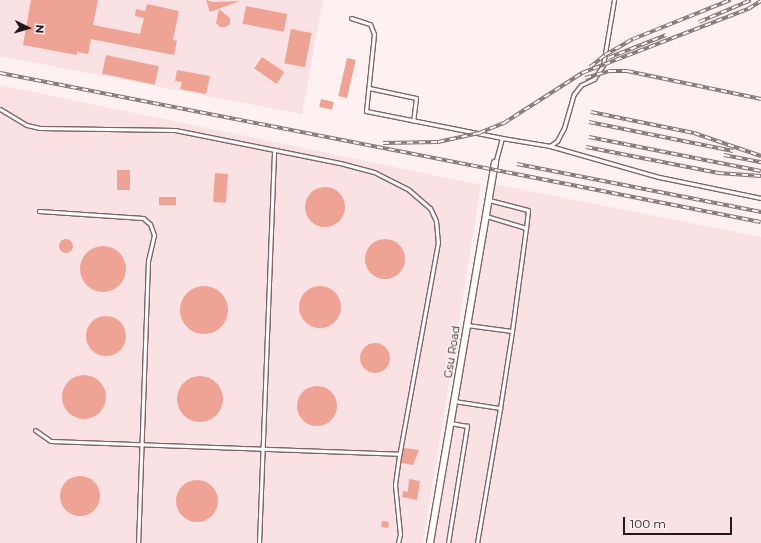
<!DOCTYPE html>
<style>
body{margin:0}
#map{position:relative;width:761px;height:543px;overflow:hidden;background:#fef1f2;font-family:Montserrat,sans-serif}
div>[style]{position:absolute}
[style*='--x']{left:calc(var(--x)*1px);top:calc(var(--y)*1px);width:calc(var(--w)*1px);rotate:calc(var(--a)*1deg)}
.built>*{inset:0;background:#fae1e3}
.building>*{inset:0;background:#eea395;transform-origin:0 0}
.round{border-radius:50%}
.roads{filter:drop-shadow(1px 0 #806467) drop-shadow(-1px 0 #806467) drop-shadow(0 1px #806467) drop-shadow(0 -1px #806467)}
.service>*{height:3px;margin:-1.5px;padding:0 1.5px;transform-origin:1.5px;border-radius:1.5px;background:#fff}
.minor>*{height:5.5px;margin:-2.75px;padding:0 2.75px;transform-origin:2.75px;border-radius:2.75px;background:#fff}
.rail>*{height:3.5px;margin-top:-1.75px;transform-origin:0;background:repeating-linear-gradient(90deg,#fef1f2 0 6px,#807475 0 12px);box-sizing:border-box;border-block:1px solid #807475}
span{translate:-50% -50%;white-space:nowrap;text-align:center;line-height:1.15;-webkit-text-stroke:3px #fef1f2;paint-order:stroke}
.street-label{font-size:11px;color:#24191a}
.north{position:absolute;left:8px;top:8px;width:40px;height:40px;-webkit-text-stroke:3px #fef1f2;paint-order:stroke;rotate:95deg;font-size:11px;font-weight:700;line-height:16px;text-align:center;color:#24191a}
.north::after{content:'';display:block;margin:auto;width:14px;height:18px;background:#24191a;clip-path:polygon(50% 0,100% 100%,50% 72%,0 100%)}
.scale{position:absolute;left:623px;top:517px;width:109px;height:18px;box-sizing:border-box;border:2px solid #24191a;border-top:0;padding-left:5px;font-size:12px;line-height:14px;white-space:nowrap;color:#24191a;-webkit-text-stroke:3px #fef1f2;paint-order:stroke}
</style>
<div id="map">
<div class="built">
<i style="clip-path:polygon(0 0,323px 0,302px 114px,0 56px)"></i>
<i style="clip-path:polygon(0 85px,481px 185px,423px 543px,0 543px)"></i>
<i style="clip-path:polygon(494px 184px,761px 237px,761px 543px,434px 543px)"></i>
</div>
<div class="building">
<i style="clip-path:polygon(31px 0,98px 0,93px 25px,140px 34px,144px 18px,135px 16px,136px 9px,145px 11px,147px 4px,179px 11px,173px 40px,177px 41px,174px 55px,91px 39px,88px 54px,77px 52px,77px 55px,23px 45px)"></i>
<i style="clip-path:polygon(206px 0,213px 2px,240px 1px,210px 12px)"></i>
<i style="left:246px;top:6px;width:42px;height:18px;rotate:11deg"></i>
<i style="clip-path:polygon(219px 9px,230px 18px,230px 24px,226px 27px,220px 27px,216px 23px)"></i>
<i style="left:291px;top:29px;width:21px;height:35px;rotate:11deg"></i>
<i style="left:106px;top:55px;width:54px;height:19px;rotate:12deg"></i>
<i style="left:262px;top:57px;width:27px;height:14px;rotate:34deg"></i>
<i style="left:347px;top:58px;width:9px;height:39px;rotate:13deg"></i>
<i style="clip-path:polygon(177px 70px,210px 76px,206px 94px,180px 89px,182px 82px,175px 81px)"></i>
<i style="left:321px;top:99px;width:13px;height:8px;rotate:13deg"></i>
<i style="left:117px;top:170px;width:13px;height:20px"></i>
<i style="left:215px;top:173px;width:13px;height:29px;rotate:4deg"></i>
<i class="round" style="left:305px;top:187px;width:40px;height:40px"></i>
<i style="left:159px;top:197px;width:17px;height:8px"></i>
<i class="round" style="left:365px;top:239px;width:40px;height:40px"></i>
<i class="round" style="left:59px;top:239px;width:14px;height:14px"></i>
<i class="round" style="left:80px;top:246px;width:46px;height:46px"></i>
<i class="round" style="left:299px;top:286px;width:42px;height:42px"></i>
<i class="round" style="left:180px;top:286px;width:48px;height:48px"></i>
<i class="round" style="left:86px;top:316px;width:40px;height:40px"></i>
<i class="round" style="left:360px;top:343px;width:30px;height:30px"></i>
<i class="round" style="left:62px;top:375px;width:44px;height:44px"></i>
<i class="round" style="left:177px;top:376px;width:46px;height:46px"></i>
<i class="round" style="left:297px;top:386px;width:40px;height:40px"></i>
<i style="clip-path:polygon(404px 448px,419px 450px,413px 465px,401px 463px)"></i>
<i class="round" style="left:60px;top:476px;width:40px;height:40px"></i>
<i style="clip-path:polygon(409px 479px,420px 481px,417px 500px,402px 497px,403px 491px,408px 492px)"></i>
<i class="round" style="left:176px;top:480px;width:42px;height:42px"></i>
<i style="left:382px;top:521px;width:7px;height:6px;rotate:8deg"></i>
</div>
<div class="roads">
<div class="service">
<i style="--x:351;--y:18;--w:20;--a:18"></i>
<i style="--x:370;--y:24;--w:11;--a:68"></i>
<i style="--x:374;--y:34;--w:77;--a:95.9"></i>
<i style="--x:366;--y:111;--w:139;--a:11.2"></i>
<i style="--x:369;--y:88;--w:48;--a:12"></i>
<i style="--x:416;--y:98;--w:23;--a:97"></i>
<i style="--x:0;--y:109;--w:31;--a:31"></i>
<i style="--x:27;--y:125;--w:13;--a:13"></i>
<i style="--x:40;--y:128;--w:135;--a:0.8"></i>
<i style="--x:175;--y:130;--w:168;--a:11.3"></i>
<i style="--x:340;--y:163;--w:35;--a:15"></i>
<i style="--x:374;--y:172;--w:39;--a:27"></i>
<i style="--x:409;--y:190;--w:28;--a:41"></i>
<i style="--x:430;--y:208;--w:14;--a:65"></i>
<i style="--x:436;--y:221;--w:21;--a:85"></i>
<i style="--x:438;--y:242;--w:218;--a:100.3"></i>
<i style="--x:399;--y:456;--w:29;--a:98"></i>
<i style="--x:395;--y:485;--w:49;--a:84.2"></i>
<i style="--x:400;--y:534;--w:9;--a:103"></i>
<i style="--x:550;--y:146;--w:113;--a:15.9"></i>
<i style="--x:659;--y:177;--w:104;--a:11.6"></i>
<i style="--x:495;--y:164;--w:27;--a:-75"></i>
<i style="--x:502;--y:138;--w:49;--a:9.5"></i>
<i style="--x:550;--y:146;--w:9;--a:-36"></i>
<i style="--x:557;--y:141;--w:15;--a:-62"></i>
<i style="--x:564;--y:128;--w:35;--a:-74"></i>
<i style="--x:574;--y:94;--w:11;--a:-52"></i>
<i style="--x:581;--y:85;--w:14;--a:-25"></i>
<i style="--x:594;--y:79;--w:17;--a:-57"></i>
<i style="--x:603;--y:65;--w:66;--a:-80.4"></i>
<i style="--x:489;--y:200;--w:40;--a:14.4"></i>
<i style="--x:528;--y:210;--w:18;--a:96"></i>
<i style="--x:39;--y:211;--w:104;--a:3.9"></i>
<i style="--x:143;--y:218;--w:9;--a:41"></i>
<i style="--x:150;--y:224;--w:12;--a:70"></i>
<i style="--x:154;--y:235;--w:26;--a:103"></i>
<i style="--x:148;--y:260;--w:283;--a:92"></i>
<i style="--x:467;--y:325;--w:45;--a:7.6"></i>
<i style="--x:512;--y:331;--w:104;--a:-82.3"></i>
<i style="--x:526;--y:228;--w:42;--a:-163.3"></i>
<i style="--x:454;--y:401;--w:47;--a:8.7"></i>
<i style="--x:500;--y:408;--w:78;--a:-81.1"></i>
<i style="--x:35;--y:430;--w:19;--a:35"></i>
<i style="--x:51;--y:441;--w:348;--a:2.1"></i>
<i style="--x:259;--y:543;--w:392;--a:-87.8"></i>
<i style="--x:448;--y:543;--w:119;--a:-80.8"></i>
<i style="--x:467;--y:426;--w:17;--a:-170"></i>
<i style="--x:477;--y:543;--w:137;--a:-80.3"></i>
</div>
<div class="minor">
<i style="--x:430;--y:543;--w:385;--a:-80.3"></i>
</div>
</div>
<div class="rail">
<i style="--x:699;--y:22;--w:56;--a:-22.9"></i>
<i style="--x:608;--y:58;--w:62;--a:-21.6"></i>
<i style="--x:590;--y:67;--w:19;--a:-39"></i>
<i style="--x:605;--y:55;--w:32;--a:-30"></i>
<i style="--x:633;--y:39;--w:105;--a:-21.9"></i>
<i style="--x:0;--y:73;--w:775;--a:11.08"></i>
<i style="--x:585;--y:78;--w:26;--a:-16"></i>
<i style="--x:610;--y:71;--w:17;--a:0"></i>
<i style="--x:627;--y:71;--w:137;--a:11.8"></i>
<i style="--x:591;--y:112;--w:105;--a:11.5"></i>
<i style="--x:694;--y:133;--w:71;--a:18.9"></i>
<i style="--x:589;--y:122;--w:147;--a:11.4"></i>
<i style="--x:589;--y:137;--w:175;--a:11.2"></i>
<i style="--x:383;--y:143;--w:55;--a:-1"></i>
<i style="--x:438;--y:142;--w:42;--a:-12.4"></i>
<i style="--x:479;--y:133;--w:27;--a:-22"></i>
<i style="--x:504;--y:123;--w:93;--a:-32.7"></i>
<i style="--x:582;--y:73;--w:178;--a:-21.1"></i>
<i style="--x:748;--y:9;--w:15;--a:-32"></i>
<i style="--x:586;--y:147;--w:135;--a:11.1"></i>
<i style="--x:718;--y:173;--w:43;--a:4"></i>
<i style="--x:724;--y:155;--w:38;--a:11"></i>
<i style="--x:517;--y:164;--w:249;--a:11.1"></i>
</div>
<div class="street-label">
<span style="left:452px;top:352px;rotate:-81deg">Gsu Road</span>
</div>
<div class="north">N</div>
<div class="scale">100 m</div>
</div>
